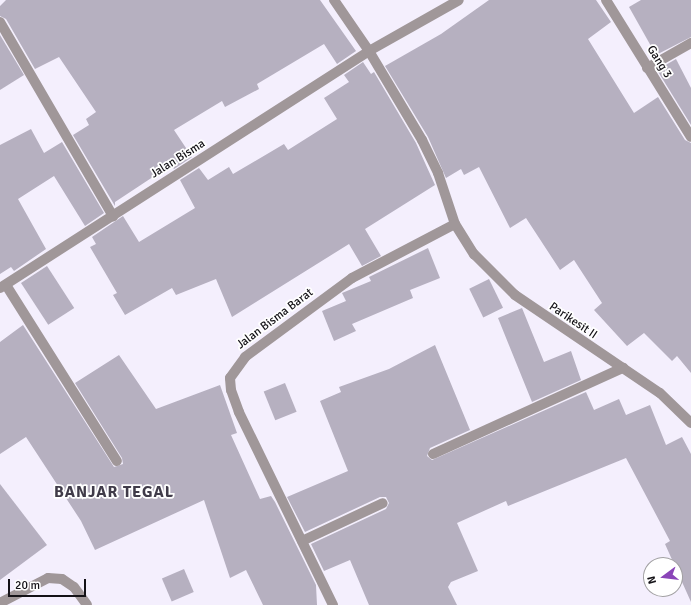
<!DOCTYPE html>
<style>
body{margin:0}
#map{position:relative;width:691px;height:605px;overflow:hidden;background:#f4effd;font-family:Signika,sans-serif}
div>[style]{position:absolute}
[style*='--x']{left:calc(var(--x)*1px);top:calc(var(--y)*1px);width:calc(var(--w)*1px);rotate:calc(var(--a)*1deg)}
.building>*{inset:0;background:#b6b0c0;transform-origin:0 0}
.service>*{height:10px;margin:-5px;padding:0 5px;transform-origin:5px;border-radius:5px;background:#a09799}
.minor>*{height:10px;margin:-5px;padding:0 5px;transform-origin:5px;border-radius:5px;background:#a09799}
span{translate:-50% -50%;white-space:nowrap;text-align:center;line-height:1.15;-webkit-text-stroke:3.5px #fff;paint-order:stroke}
.street-label{font-size:12px;color:#141217}
.district-label{font-size:16px;color:#403b49;font-weight:700;letter-spacing:1px}
.north{position:absolute;left:643px;top:557px;width:40px;height:40px;box-sizing:border-box;background:#fff;border:1px solid #a1a0a2;border-radius:50%;rotate:255deg;font-size:11px;font-weight:700;line-height:16px;text-align:center;color:#141217}
.north::after{content:'';display:block;margin:auto;width:14px;height:18px;background:#8a45b8;clip-path:polygon(50% 0,100% 100%,50% 72%,0 100%)}
.scale{position:absolute;left:8px;top:579px;width:78px;height:18px;box-sizing:border-box;border:2px solid #141217;border-top:0;padding-left:5px;font-size:12px;line-height:14px;white-space:nowrap;color:#141217;-webkit-text-stroke:3px #fff;paint-order:stroke}
</style>
<div id="map">
<div class="building">
<i style="clip-path:polygon(6px 0,320px 0,356px 51px,337px 64px,324px 44px,257px 84px,259px 89px,225px 107px,222px 101px,174px 130px,192px 157px,174px 169px,171px 165px,115px 202px,115px 206px,73px 135px,89px 125px,86px 119px,96px 112px,59px 57px,35px 69px,6px 19px,0 16px,0 6px)"></i>
<i style="clip-path:polygon(489px 0,596px 0,611px 22px,588px 39px,634px 113px,658px 97px,685px 140px,691px 143px,691px 373px,677px 356px,672px 361px,644px 333px,627px 346px,594px 310px,602px 303px,574px 260px,560px 270px,526px 218px,510px 228px,479px 167px,464px 175px,461px 169px,446px 178px,428px 137px,385px 66px,441px 34px)"></i>
<i style="clip-path:polygon(641px 0,691px 0,691px 37px,656px 55px,629px 7px)"></i>
<i style="clip-path:polygon(0 35px,24px 75px,0 90px)"></i>
<i style="clip-path:polygon(676px 59px,691px 88px,691px 125px,657px 70px)"></i>
<i style="clip-path:polygon(363px 62px,371px 74px,374px 72px,416px 143px,435px 185px,365px 229px,381px 256px,362px 266px,349px 244px,232px 317px,216px 279px,176px 295px,172px 288px,125px 315px,113px 295px,117px 293px,90px 247px,96px 244px,92px 237px,123px 216px,139px 242px,195px 208px,180px 180px,199px 168px,208px 180px,229px 167px,233px 174px,284px 144px,288px 150px,337px 119px,324px 98px,349px 82px,344px 75px)"></i>
<i style="clip-path:polygon(31px 129px,44px 153px,62px 142px,104px 213px,85px 226px,54px 176px,18px 199px,46px 249px,14px 271px,11px 267px,0 274px,0 145px)"></i>
<i style="clip-path:polygon(428px 248px,440px 278px,410px 290px,413px 298px,352px 324px,356px 331px,334px 341px,322px 311px,346px 301px,342px 293px,371px 281px,369px 277px)"></i>
<i style="left:47px;top:266px;width:50px;height:31px;rotate:57deg"></i>
<i style="left:489px;top:279px;width:32px;height:22px;rotate:64deg"></i>
<i style="clip-path:polygon(522px 308px,544px 362px,571px 351px,581px 380px,532px 402px,498px 318px)"></i>
<i style="clip-path:polygon(23px 325px,114px 467px,123px 464px,122px 458px,75px 383px,119px 355px,156px 409px,220px 385px,237px 433px,231px 435px,260px 499px,271px 496px,275px 502px,316px 585px,317px 605px,263px 605px,246px 570px,230px 578px,204px 500px,95px 550px,81px 521px,26px 437px,0 454px,0 342px)"></i>
<i style="clip-path:polygon(435px 345px,470px 430px,430px 448px,427px 456px,432px 460px,586px 392px,594px 410px,619px 399px,626px 415px,650px 405px,666px 445px,682px 437px,691px 454px,691px 602px,665px 544px,670px 541px,626px 458px,508px 506px,506px 501px,457px 523px,478px 571px,451px 582px,448px 587px,457px 605px,369px 605px,350px 560px,324px 571px,311px 544px,386px 509px,389px 503px,386px 497px,380px 497px,305px 532px,287px 497px,348px 471px,320px 401px,341px 392px,339px 387px,389px 369px)"></i>
<i style="left:285px;top:383px;width:31px;height:23px;rotate:68deg"></i>
<i style="clip-path:polygon(0 484px,47px 545px,0 580px)"></i>
<i style="left:184px;top:569px;width:25px;height:24px;rotate:67deg"></i>
</div>
<div class="service">
<i style="--x:0;--y:603;--w:54;--a:-27.5"></i>
<i style="--x:48;--y:578;--w:14;--a:4"></i>
<i style="--x:62;--y:579;--w:14;--a:34"></i>
<i style="--x:74;--y:587;--w:22;--a:54"></i>
</div>
<div class="minor">
<i style="--x:334;--y:0;--w:62;--a:55.5"></i>
<i style="--x:369;--y:51;--w:104;--a:59.2"></i>
<i style="--x:422;--y:140;--w:37;--a:64"></i>
<i style="--x:438;--y:173;--w:54;--a:71.6"></i>
<i style="--x:455;--y:224;--w:36;--a:58"></i>
<i style="--x:474;--y:254;--w:58;--a:45"></i>
<i style="--x:515;--y:295;--w:175;--a:34.1"></i>
<i style="--x:660;--y:393;--w:43;--a:44.1"></i>
<i style="--x:606;--y:0;--w:161;--a:58.2"></i>
<i style="--x:0;--y:22;--w:225;--a:59.8"></i>
<i style="--x:647;--y:68;--w:51;--a:-29.6"></i>
<i style="--x:6;--y:285;--w:208;--a:57.8"></i>
<i style="--x:0;--y:288;--w:439;--a:-32.7"></i>
<i style="--x:369;--y:51;--w:103;--a:-29.5"></i>
<i style="--x:433;--y:454;--w:209;--a:-24.4"></i>
<i style="--x:302;--y:541;--w:89;--a:-25.1"></i>
<i style="--x:333;--y:605;--w:215;--a:-116"></i>
<i style="--x:239;--y:412;--w:23;--a:-110"></i>
<i style="--x:231;--y:390;--w:12;--a:-95"></i>
<i style="--x:230;--y:378;--w:26;--a:-54"></i>
<i style="--x:245;--y:357;--w:133;--a:-36.4"></i>
<i style="--x:352;--y:278;--w:116;--a:-27.7"></i>
</div>
<div class="street-label">
<span style="left:659px;top:62px;rotate:58deg">Gang 3</span>
<span style="left:178px;top:159px;rotate:-32deg">Jalan Bisma</span>
<span style="left:275px;top:319px;rotate:-37deg">Jalan Bisma Barat</span>
<span style="left:573px;top:321px;rotate:34deg">Parikesit II</span>
</div>
<div class="district-label">
<span style="left:114px;top:492px">BANJAR TEGAL</span>
</div>
<div class="north">N</div>
<div class="scale">20 m</div>
</div>
